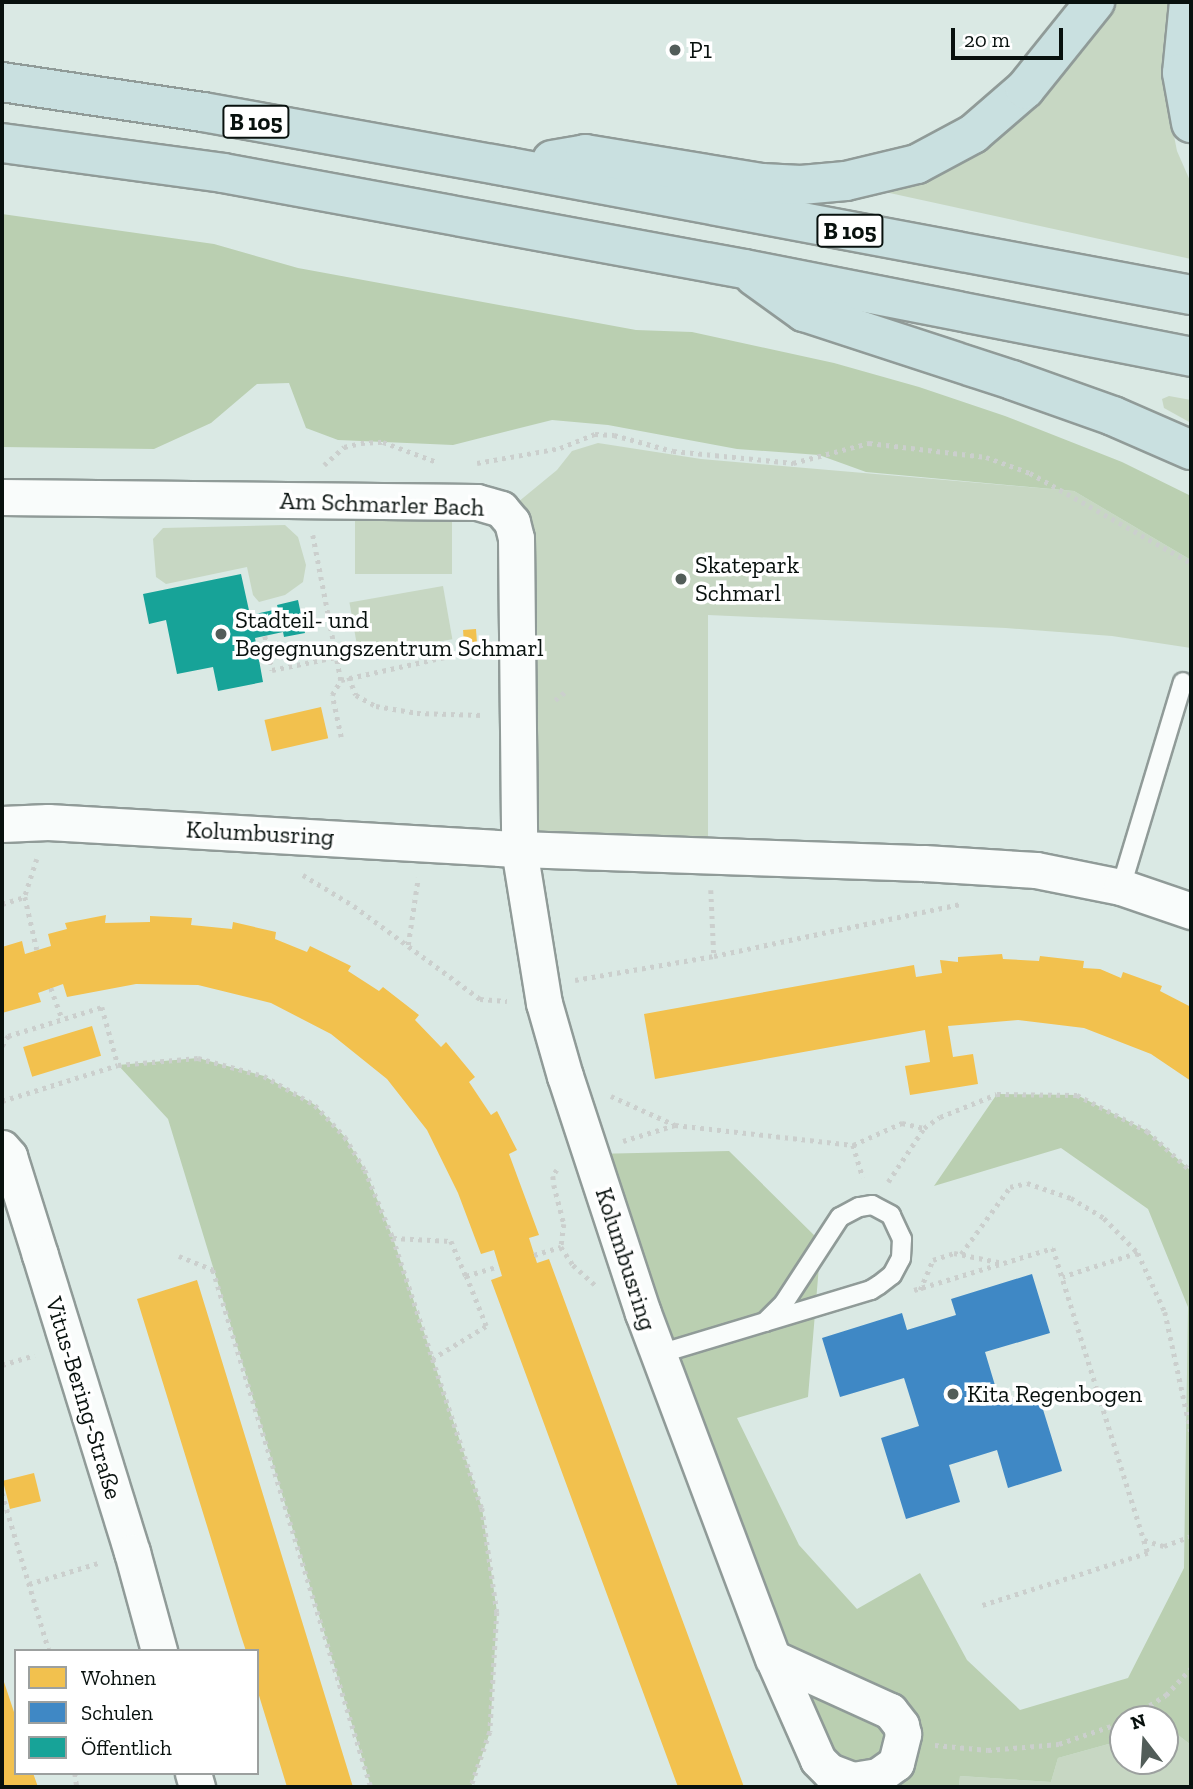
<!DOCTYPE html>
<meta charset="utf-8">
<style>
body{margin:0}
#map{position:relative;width:1193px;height:1789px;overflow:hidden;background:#dae9e4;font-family:"Zilla Slab",serif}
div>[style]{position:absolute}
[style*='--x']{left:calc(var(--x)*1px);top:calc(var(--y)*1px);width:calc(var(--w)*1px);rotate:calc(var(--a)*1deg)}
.green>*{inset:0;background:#c7d7c3;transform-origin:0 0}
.forest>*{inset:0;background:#bacfb1}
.homes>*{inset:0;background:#f2c14e;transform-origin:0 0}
.schools>*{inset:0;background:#3f88c5}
.public>*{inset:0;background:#17a398}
.path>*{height:4.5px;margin-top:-2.25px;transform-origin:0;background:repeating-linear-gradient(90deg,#cbcfcd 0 3.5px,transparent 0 8.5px)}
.roads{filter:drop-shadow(2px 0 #909b98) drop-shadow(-2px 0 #909b98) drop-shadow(0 2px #909b98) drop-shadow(0 -2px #909b98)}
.lane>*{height:18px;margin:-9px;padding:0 9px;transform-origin:9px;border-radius:9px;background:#f9fcfb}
.street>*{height:35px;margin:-17.5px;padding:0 17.5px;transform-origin:17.5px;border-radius:17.5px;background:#f9fcfb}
.highway>*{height:38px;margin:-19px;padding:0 19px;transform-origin:19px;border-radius:19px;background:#c9e0e0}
.dots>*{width:19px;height:19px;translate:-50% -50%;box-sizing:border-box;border:4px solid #fff;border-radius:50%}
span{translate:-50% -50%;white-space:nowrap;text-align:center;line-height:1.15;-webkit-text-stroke:7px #fff;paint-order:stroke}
.shield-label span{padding:2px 5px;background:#fff;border:2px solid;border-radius:5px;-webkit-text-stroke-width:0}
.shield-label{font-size:23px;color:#08110e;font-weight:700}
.poi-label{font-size:24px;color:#08110e}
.left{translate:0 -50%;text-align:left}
.street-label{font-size:24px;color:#08110e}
.frame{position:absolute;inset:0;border:4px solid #08110e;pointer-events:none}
.legend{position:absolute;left:14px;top:1649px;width:245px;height:126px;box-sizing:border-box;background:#fff;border:2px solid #9ca09f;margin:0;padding:9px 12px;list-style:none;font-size:21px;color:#08110e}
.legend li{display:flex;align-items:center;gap:14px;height:35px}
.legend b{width:35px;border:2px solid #9ca09f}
.north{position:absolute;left:1109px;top:1705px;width:70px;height:70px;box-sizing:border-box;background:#fff;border:2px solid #9ca09f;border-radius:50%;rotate:343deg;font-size:19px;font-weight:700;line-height:28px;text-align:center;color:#08110e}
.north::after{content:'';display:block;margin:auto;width:24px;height:32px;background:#525d59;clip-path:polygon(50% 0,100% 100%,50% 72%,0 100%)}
.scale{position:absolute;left:951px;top:28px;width:112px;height:32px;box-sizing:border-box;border:4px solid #08110e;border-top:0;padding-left:9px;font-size:21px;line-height:24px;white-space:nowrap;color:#08110e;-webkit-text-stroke:5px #fff;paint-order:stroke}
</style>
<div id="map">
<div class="green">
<i style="clip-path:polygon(1117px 2px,1171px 2px,1165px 26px,1164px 85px,1177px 151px,1191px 183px,1191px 259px,885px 192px,934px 175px,1025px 112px)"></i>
<i style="clip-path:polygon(1169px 396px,1191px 400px,1191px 423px,1164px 408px,1162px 399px)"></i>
<i style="clip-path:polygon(598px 443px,701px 459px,1074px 491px,1191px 560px,1191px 648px,1112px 636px,1006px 628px,708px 615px,708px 841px,534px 832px,512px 507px,557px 470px,572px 451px)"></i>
<i style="left:355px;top:519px;width:97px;height:55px"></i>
<i style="clip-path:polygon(285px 525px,298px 537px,306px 565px,303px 582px,285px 595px,259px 602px,253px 595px,247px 567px,166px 584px,156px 577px,153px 539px,163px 528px)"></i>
<i style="left:443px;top:586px;width:54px;height:95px;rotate:80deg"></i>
<i style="clip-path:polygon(1165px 1725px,1191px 1745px,1189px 1787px,959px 1787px,960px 1776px,1051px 1782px,1058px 1758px,1123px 1740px,1123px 1761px,1165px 1761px)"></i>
</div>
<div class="forest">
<i style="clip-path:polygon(2px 214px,214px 244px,298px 268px,636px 330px,692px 332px,834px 363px,919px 387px,1005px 416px,1122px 462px,1191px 496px,1191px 560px,1074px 491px,866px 472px,819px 455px,737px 449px,608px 425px,552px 420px,453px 445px,338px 440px,306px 428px,289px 383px,257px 384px,211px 423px,154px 449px,2px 447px)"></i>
<i style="clip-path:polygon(198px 1058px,264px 1076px,315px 1105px,345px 1137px,365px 1170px,393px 1238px,482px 1508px,497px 1612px,490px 1732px,471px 1787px,371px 1787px,168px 1119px,118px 1065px)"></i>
<i style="clip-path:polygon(997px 1094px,1077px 1095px,1147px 1131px,1191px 1171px,1191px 1745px,1165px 1725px,1165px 1719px,1123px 1719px,1123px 1740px,1058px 1758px,1051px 1782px,960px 1776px,959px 1787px,841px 1787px,829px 1771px,592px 1154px,729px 1151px,821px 1242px,808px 1397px,737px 1418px,799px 1545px,857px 1609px,920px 1573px,967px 1660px,1020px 1710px,1128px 1678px,1184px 1568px,1188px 1307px,1148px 1209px,1061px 1148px,934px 1186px)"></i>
</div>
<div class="homes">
<i style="left:476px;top:629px;width:13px;height:13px;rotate:86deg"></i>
<i style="left:321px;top:707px;width:32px;height:58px;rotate:77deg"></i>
<i style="clip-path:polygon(106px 915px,105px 923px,150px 922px,150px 916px,192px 918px,191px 925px,232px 929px,233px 922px,276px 932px,275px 939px,307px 952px,310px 946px,351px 966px,348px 971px,379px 991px,383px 987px,419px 1015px,415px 1020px,441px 1047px,446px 1042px,475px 1077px,469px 1082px,491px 1115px,497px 1111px,517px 1150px,509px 1154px,539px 1235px,529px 1238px,537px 1263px,549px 1259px,744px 1787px,678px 1787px,491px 1280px,502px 1276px,494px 1250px,481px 1254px,458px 1193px,427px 1130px,387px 1079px,331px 1034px,271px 1003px,198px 985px,136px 984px,67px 997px,63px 984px,38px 993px,41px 1002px,2px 1013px,2px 947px,22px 941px,25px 954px,51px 946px,48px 934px,67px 929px,65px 923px)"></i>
<i style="clip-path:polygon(1002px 954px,1003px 959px,1039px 961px,1040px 956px,1084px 961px,1083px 968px,1100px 969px,1121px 978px,1123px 972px,1162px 986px,1160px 991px,1191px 1007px,1191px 1081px,1151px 1054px,1084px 1028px,1018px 1020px,948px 1026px,953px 1057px,973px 1054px,978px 1084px,910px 1095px,905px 1066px,930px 1062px,925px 1030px,655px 1079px,644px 1014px,914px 965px,916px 977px,942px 973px,940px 960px,958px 962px,958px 957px)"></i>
<i style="left:92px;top:1026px;width:31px;height:72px;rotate:73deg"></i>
<i style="clip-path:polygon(197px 1280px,353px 1787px,287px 1787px,257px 1689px,257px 1651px,246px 1651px,241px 1636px,137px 1299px)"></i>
<i style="left:34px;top:1473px;width:29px;height:32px;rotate:76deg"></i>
<i style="clip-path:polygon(2px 1676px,16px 1718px,16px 1773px,33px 1773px,38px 1787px,2px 1787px)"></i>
</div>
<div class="schools">
<i style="clip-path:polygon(1032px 1274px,1050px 1333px,985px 1352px,1000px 1402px,1037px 1390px,1062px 1471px,1008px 1488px,997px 1450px,949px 1465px,960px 1502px,906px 1519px,881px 1438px,919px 1426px,904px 1378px,840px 1397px,822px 1338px,902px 1313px,907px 1330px,956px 1315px,951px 1299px)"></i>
</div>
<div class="public">
<i style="clip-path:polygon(241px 574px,250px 615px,278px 609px,277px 605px,298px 600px,305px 633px,284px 637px,283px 632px,255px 638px,263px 682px,218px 691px,213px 667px,177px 674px,166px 620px,149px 624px,143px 594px)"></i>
</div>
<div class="path">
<i style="--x:477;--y:463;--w:84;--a:-10.2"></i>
<i style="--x:560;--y:448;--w:38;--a:-22"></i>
<i style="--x:595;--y:434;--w:19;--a:3"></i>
<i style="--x:614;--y:435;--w:61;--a:15.2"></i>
<i style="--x:673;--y:451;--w:121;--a:5.7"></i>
<i style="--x:793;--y:463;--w:79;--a:-14.7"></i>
<i style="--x:869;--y:443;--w:118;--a:6.8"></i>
<i style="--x:986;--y:457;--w:47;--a:20"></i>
<i style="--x:1030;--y:473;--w:184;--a:29.2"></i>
<i style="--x:324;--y:465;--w:27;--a:-42"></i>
<i style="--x:344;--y:447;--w:17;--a:-13"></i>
<i style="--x:361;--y:443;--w:22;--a:-3"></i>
<i style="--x:383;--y:442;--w:58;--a:20.3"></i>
<i style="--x:313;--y:535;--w:148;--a:79.1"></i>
<i style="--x:265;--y:636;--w:35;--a:78"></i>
<i style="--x:272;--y:670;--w:65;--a:-11.5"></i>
<i style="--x:349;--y:677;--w:19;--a:69"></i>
<i style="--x:356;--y:695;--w:23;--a:29"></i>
<i style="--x:376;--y:706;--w:42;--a:9.7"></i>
<i style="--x:417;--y:713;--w:65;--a:1.8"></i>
<i style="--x:555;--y:700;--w:13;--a:-39"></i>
<i style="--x:341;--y:737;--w:43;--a:-102.1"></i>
<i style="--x:332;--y:695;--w:17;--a:-59"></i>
<i style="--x:341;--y:680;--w:143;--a:-12.5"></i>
<i style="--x:37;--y:859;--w:40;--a:108"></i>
<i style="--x:25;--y:897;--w:54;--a:77.2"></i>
<i style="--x:303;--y:875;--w:60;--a:31.3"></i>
<i style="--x:354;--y:906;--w:157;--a:36.4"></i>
<i style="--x:480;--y:999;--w:27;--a:4"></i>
<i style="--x:711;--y:890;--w:66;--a:87.4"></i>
<i style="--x:2;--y:904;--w:24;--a:-17"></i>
<i style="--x:408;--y:945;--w:68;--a:-81.5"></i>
<i style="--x:575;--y:980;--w:141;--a:-9.8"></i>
<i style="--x:714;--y:956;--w:252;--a:-11.9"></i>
<i style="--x:51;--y:988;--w:32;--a:70"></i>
<i style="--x:2;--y:1046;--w:12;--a:-59"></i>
<i style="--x:8;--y:1036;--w:98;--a:-17.1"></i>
<i style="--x:102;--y:1007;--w:60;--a:74.6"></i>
<i style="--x:611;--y:1096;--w:70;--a:24.4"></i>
<i style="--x:675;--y:1125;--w:179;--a:6.4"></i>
<i style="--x:853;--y:1145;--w:54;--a:-24.2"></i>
<i style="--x:902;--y:1123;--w:23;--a:13"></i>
<i style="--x:924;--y:1128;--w:19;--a:-35"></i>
<i style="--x:940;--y:1117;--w:61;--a:-22"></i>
<i style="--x:997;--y:1094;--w:80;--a:0.7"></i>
<i style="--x:1077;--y:1095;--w:79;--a:27.2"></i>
<i style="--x:1147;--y:1131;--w:59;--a:42.3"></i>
<i style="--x:2;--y:1101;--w:121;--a:-17.2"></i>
<i style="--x:118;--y:1065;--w:80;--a:-5"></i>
<i style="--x:198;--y:1058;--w:68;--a:15.3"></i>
<i style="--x:264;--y:1076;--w:59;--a:29.6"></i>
<i style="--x:315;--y:1105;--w:44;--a:46.8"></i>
<i style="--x:345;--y:1137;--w:39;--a:59"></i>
<i style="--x:365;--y:1170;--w:74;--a:67.6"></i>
<i style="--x:393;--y:1238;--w:284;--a:71.8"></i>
<i style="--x:482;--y:1508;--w:105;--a:81.8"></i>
<i style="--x:497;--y:1612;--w:120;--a:93.3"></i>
<i style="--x:490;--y:1732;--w:58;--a:109.1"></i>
<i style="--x:623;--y:1141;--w:54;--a:-17.1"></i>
<i style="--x:853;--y:1145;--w:34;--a:73"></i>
<i style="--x:557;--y:1170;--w:7;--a:124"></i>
<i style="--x:553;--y:1176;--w:9;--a:84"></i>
<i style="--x:554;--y:1185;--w:40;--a:75.6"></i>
<i style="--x:564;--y:1224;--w:23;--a:97"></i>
<i style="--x:888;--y:1182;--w:65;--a:-56.3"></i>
<i style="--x:393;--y:1238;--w:58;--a:3"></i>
<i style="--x:451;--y:1241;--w:38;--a:67"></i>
<i style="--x:466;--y:1276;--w:34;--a:-17"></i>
<i style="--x:1138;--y:1253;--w:65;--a:65.4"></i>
<i style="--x:1165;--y:1312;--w:123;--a:77.8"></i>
<i style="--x:961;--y:1254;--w:83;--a:-53.8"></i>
<i style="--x:1010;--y:1187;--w:17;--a:-13"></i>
<i style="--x:1027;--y:1183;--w:46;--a:18.8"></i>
<i style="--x:1071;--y:1198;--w:39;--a:31"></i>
<i style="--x:1104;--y:1218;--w:49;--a:45.8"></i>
<i style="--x:1138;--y:1253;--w:79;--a:162.3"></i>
<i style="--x:534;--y:1255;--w:28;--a:-17"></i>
<i style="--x:561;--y:1247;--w:22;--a:56"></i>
<i style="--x:573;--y:1265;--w:30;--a:42"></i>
<i style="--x:179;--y:1256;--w:37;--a:22"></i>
<i style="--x:213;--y:1270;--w:541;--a:73.01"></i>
<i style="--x:914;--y:1290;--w:145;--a:-16.8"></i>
<i style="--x:1053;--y:1248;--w:319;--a:72.7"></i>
<i style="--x:1148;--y:1553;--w:175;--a:162.4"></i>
<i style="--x:920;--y:1290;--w:33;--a:-67"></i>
<i style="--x:933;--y:1260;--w:22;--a:-18"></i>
<i style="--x:954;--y:1253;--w:50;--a:11.5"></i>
<i style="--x:432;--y:1359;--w:63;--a:-31.4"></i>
<i style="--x:486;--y:1326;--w:54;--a:-111.8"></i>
<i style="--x:2;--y:1365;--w:34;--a:-17"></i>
<i style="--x:2;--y:1493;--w:165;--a:73.4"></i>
<i style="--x:1144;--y:1540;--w:21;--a:17"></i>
<i style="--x:1164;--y:1546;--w:29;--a:-20"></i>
<i style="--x:29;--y:1584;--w:72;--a:-16.9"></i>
<i style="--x:1128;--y:1719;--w:45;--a:-32.3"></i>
<i style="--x:1166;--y:1695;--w:37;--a:-47"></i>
<i style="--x:935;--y:1745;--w:53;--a:5.4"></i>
<i style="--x:988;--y:1750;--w:71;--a:-4.8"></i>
<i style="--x:1059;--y:1744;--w:68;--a:-19"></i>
<i style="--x:75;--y:1773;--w:14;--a:82"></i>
</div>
<div class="roads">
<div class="lane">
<i style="--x:1121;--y:887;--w:214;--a:-73.2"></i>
<i style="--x:659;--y:1354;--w:221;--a:-16.8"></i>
<i style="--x:871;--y:1290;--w:9;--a:-32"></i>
<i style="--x:879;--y:1285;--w:16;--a:-38"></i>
<i style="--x:892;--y:1275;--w:19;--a:-62"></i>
<i style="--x:901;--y:1258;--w:19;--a:-87"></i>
<i style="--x:902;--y:1239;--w:26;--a:-115"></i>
<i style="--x:891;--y:1215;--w:21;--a:-152"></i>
<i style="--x:872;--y:1205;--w:13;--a:171"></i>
<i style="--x:859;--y:1207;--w:21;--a:152"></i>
<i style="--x:840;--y:1217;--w:103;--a:123.1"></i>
<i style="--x:784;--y:1303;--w:27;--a:135"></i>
</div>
<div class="street">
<i style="--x:2;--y:497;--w:475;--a:0.6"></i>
<i style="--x:477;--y:502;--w:25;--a:16"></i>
<i style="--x:501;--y:509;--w:17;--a:50"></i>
<i style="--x:512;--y:522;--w:16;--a:76"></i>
<i style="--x:516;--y:538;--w:311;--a:89.4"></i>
<i style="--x:519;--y:849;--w:156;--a:80.8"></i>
<i style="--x:544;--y:1003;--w:76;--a:74"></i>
<i style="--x:565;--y:1076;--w:250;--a:71.8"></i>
<i style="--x:643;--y:1313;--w:369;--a:69.4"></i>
<i style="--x:773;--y:1658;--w:111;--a:66.2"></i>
<i style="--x:818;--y:1760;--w:16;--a:45"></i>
<i style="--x:829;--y:1771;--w:26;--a:21"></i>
<i style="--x:853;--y:1780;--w:25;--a:-9"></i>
<i style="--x:878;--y:1776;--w:22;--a:-36"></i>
<i style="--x:896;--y:1763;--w:30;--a:-76"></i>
<i style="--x:903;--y:1734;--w:9;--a:-103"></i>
<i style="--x:901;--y:1725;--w:18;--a:-128"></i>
<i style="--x:890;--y:1711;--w:128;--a:-155.6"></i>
<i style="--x:2;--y:824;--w:46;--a:-2.5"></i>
<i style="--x:48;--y:822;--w:472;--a:3.3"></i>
<i style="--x:519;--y:849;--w:405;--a:2"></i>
<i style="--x:924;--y:863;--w:112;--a:3.6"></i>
<i style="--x:1036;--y:870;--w:87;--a:11.3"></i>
<i style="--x:1121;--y:887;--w:74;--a:18.9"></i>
<i style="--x:2;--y:1148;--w:11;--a:49"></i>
<i style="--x:9;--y:1156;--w:104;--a:72.6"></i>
<i style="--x:40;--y:1255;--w:311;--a:72.8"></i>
<i style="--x:132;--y:1552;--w:103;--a:74.7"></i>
<i style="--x:193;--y:1773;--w:15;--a:74"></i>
</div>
<div class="highway">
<i style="--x:1189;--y:2;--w:71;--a:95.6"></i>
<i style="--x:1182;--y:73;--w:51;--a:79.8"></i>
<i style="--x:2;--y:82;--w:203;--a:8.5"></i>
<i style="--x:203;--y:112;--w:311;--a:10.2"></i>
<i style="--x:509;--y:167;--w:694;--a:10.63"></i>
<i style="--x:2;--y:143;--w:223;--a:7.7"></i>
<i style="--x:223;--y:173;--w:530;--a:10.44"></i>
<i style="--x:744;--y:269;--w:456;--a:11.1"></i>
<i style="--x:552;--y:160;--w:34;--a:-10"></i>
<i style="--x:585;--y:154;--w:179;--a:9.3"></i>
<i style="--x:762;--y:183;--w:39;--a:3"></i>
<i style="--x:801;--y:185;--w:45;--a:-5.1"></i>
<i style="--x:846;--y:181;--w:73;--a:-13.5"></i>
<i style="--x:917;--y:164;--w:64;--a:-28.2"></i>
<i style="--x:973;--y:134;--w:69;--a:-40.9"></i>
<i style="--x:1025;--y:89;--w:112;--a:-51.2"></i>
<i style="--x:754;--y:276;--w:62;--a:35.8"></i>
<i style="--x:804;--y:312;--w:219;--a:18.1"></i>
<i style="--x:1012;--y:380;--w:107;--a:19.6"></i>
<i style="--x:1113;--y:416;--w:85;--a:23.6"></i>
</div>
</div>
<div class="dots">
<i style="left:675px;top:50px;background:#525d59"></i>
<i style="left:681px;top:579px;background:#525d59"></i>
<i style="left:221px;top:634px;background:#525d59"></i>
<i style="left:953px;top:1394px;background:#525d59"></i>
</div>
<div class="shield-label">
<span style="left:256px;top:122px">B 105</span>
<span style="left:850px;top:231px">B 105</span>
</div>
<div class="poi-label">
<span class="left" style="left:689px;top:50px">P1</span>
<span class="left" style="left:695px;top:579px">Skatepark<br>Schmarl</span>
<span class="left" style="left:235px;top:634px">Stadteil- und<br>Begegnungszentrum Schmarl</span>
<span class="left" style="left:967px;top:1394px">Kita Regenbogen</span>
</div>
<div class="street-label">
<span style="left:382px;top:504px;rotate:2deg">Am Schmarler Bach</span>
<span style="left:260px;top:833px;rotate:3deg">Kolumbusring</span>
<span style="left:626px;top:1259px;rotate:72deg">Kolumbusring</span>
<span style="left:84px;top:1398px;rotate:73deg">Vitus-Bering-Straße</span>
</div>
<div class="frame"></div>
<ul class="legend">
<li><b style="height:19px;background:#f2c14e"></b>Wohnen</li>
<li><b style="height:19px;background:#3f88c5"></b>Schulen</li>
<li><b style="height:19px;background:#17a398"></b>Öffentlich</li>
</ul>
<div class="north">N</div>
<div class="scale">20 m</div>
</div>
